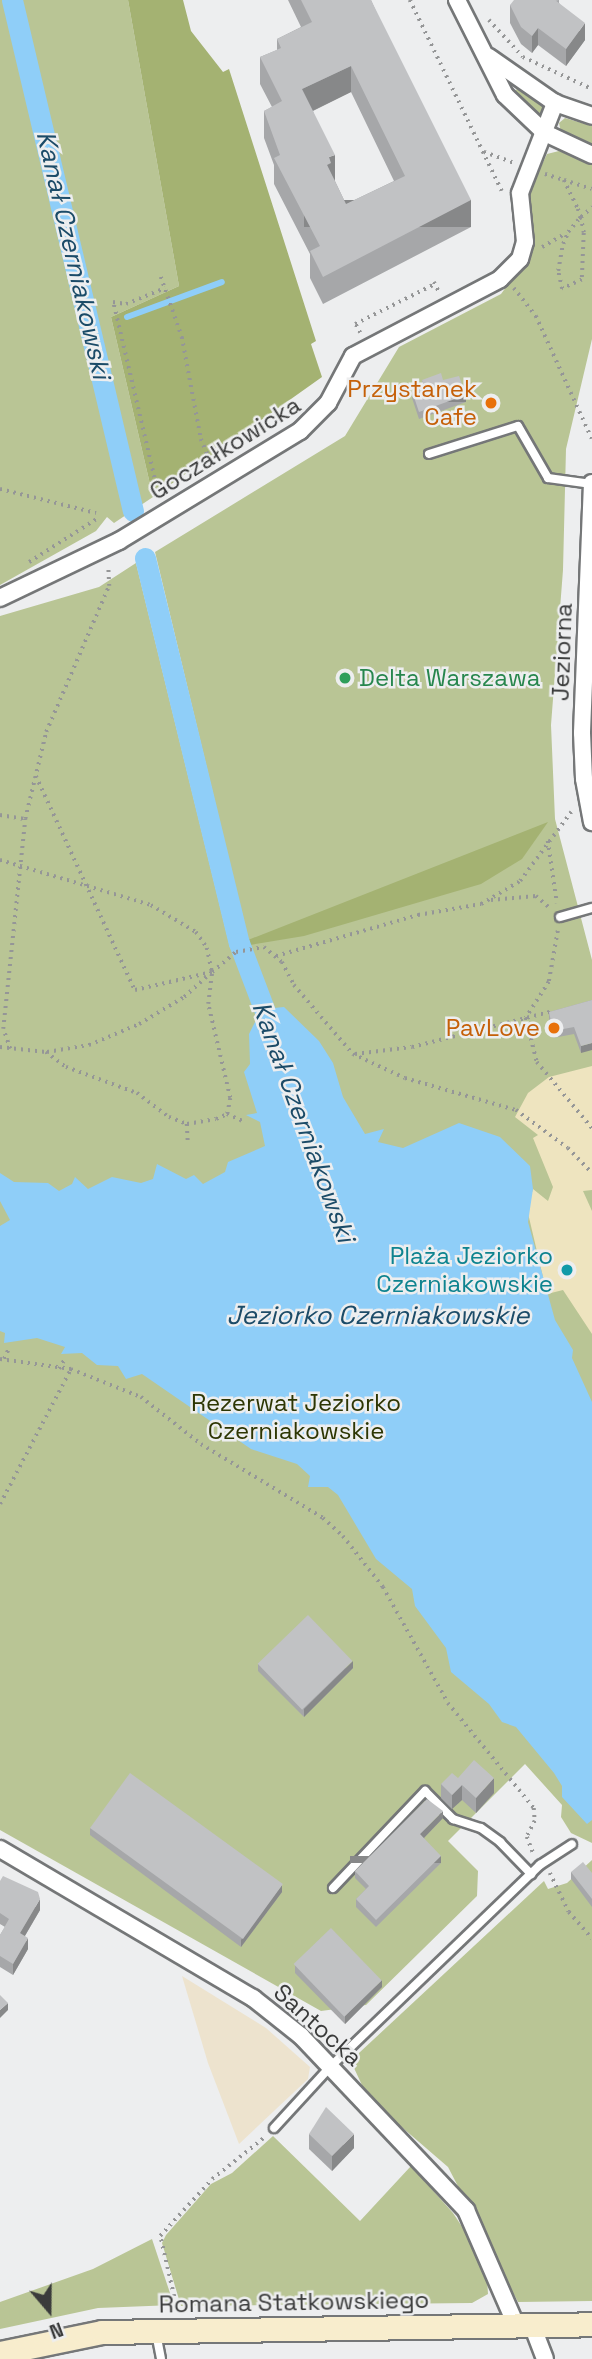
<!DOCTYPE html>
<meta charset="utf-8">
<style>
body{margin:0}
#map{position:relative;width:592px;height:2359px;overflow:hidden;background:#edeeef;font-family:"Space Grotesk",sans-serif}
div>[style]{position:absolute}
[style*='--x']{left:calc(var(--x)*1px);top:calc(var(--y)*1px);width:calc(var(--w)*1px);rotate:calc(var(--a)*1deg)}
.industrial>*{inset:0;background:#ede3ce}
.green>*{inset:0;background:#b9c595}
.forest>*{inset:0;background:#a4b272}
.sand>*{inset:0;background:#eee4bf}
.water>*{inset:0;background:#8fcef8}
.stream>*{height:6px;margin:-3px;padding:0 3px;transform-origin:3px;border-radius:3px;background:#8fcef8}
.canal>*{height:21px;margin:-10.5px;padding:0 10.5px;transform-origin:10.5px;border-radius:10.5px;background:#8fcef8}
.path>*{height:3.5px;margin-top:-1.75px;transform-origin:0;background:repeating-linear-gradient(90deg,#959697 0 2px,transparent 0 7px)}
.roads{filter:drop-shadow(2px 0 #757778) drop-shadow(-2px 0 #757778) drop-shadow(0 2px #757778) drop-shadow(0 -2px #757778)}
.lane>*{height:8px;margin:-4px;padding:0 4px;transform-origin:4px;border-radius:4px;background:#fff}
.street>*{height:16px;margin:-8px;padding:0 8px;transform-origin:8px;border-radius:8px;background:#fff}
.secondary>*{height:23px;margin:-11.5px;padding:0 11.5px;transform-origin:11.5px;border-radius:11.5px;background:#f8edcd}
.wall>*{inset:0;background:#a6a7a9}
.shaded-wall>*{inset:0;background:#878889;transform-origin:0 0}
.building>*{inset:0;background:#c1c2c4;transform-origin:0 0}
.dots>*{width:19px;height:19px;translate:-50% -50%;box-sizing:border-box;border:4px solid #edeeef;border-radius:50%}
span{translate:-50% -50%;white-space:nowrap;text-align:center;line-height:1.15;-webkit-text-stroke:5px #edeeef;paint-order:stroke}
.food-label{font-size:24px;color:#c56008}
.right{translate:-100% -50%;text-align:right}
.street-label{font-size:24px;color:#3a3b3b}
.leisure-label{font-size:24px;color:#27864d}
.left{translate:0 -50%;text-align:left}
.culture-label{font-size:24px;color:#0d838f}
.park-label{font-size:24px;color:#2d3603}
.water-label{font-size:26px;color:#1b4b68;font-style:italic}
.north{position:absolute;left:14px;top:2275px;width:70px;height:70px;-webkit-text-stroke:5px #edeeef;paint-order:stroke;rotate:160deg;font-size:19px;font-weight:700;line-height:28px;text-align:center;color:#3a3b3b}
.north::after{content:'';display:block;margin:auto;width:24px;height:32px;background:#3a3b3b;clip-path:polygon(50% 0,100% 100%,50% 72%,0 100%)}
</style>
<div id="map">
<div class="industrial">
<i style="clip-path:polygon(182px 1976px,266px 2028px,310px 2067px,308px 2079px,239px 2144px,208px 2063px)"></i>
</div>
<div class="green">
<i style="clip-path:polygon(0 0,128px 0,179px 286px,111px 317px,153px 497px,114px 523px,107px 517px,96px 531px,0 585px)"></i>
<i style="clip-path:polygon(517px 89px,545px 108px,541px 118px,514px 92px)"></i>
<i style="clip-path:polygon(565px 118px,592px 126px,592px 146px,561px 132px,559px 123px)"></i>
<i style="clip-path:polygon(559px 151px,592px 164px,592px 339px,566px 449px,563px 570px,551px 725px,555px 819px,592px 960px,592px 1843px,571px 1833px,561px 1817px,562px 1805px,525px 1764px,448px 1841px,478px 1871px,477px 1896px,366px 2005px,321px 2011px,0 1830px,0 616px,99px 587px,136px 563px,230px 947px,248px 940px,155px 552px,345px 436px,399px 347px,501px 294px,531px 253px,529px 192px,547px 154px)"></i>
<i style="clip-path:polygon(592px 1860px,592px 2301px,518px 2302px,448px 2167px,368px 2098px,354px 2068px,359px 2053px,544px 1881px,548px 1889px,567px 1883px)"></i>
<i style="clip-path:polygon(273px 2136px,360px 2221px,411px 2166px,453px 2213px,472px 2242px,487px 2278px,488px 2294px,472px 2303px,181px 2306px,162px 2243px,166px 2235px,211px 2184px,232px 2173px)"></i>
<i style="clip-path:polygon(152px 2239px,174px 2305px,98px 2308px,0 2329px,0 2302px,93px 2269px)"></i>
</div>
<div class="forest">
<i style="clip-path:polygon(128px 0,183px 0,191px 31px,223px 72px,229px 69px,316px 341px,311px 344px,322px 377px,153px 497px,111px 317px,179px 286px)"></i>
<i style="clip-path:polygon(548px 822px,522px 859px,481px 884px,304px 936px,250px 945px,248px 940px)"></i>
</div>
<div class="sand">
<i style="clip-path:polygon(592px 1066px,592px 1190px,583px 1191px,592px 1211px,592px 1334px,563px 1290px,547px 1294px,527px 1209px,533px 1189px,548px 1201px,553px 1187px,533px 1138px,538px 1135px,515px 1117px,528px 1093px,549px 1077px)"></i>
</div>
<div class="water">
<i style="clip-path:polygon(284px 1007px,319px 1041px,333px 1063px,343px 1097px,365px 1134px,384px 1129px,378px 1142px,403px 1148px,459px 1123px,500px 1137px,530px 1166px,533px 1189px,528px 1222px,555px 1320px,573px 1350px,572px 1358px,592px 1402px,592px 1820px,587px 1824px,562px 1797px,562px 1786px,554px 1773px,516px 1727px,502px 1722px,489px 1704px,451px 1672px,446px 1648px,415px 1606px,412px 1589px,376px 1559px,338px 1495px,328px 1487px,308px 1487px,310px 1476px,297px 1464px,251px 1449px,142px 1374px,126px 1379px,118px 1366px,97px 1365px,82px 1353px,61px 1354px,65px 1347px,37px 1338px,4px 1343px,5px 1333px,0 1331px,0 1226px,10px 1220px,0 1201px,0 1173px,14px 1182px,48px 1183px,59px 1191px,72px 1184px,75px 1177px,88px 1189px,112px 1177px,141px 1183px,153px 1179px,157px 1164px,186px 1179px,194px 1175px,203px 1184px,225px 1172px,228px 1162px,265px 1146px,260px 1122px,246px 1115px,257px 1113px,244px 1072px,250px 1064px,249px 1034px,256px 1020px,264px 1009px)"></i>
</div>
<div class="stream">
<i style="--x:127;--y:317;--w:101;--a:-20.2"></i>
</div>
<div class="canal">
<i style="--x:12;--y:0;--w:525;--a:76.68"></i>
<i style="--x:145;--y:558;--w:396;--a:76.3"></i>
<i style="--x:239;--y:943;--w:98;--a:69.2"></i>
</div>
<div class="path">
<i style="--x:410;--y:0;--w:212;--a:64.3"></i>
<i style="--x:489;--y:20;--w:50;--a:47.4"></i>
<i style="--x:523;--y:57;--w:76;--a:24.9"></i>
<i style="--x:484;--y:152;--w:33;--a:20"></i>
<i style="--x:545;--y:174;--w:20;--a:18"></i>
<i style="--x:564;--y:180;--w:32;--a:64"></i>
<i style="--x:578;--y:209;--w:9;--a:69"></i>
<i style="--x:581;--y:217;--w:16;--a:79"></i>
<i style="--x:584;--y:233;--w:47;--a:92.4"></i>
<i style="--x:582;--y:280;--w:22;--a:156"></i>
<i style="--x:562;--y:289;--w:18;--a:-103"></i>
<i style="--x:558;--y:271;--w:27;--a:-80"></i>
<i style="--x:563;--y:244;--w:13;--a:-67"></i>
<i style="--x:568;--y:232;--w:17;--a:-50"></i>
<i style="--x:579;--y:219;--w:3;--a:-45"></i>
<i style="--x:581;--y:217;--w:15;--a:-42"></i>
<i style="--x:564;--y:180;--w:29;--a:18"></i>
<i style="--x:542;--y:247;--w:28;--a:-30"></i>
<i style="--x:161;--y:277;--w:64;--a:70.7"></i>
<i style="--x:182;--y:337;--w:104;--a:79.4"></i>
<i style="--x:201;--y:439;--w:26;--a:67"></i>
<i style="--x:434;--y:282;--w:11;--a:63"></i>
<i style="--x:514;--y:288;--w:36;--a:52"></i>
<i style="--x:536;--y:316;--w:135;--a:65.5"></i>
<i style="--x:360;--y:333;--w:10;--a:-119"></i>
<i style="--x:355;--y:324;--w:89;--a:-26.6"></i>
<i style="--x:0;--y:489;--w:99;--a:14"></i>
<i style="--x:159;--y:498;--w:201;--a:-103.2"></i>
<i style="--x:113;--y:302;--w:13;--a:9"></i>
<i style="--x:126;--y:304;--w:42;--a:-22.3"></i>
<i style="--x:29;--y:562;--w:82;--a:-32.5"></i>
<i style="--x:36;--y:776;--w:236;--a:65.2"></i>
<i style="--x:135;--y:990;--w:79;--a:-13.2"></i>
<i style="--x:0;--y:815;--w:25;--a:9"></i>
<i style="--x:548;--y:841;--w:63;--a:81.7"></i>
<i style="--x:0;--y:860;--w:158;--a:16.6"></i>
<i style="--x:151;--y:905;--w:52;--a:31"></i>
<i style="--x:196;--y:932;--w:19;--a:55"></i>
<i style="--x:207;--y:948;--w:25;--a:78"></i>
<i style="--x:491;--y:900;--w:45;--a:-5.1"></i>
<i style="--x:536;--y:896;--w:20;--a:41"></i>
<i style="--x:558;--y:931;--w:52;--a:100"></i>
<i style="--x:549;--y:982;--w:43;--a:122.6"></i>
<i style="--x:526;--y:1018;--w:45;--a:76"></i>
<i style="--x:537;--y:1062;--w:86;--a:50.2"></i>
<i style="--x:276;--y:956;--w:148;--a:-16.1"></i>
<i style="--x:418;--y:915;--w:64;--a:-9.9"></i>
<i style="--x:481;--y:904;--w:45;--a:-30.5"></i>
<i style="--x:520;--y:881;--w:86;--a:-53.5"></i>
<i style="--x:0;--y:1047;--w:46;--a:6.2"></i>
<i style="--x:46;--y:1052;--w:25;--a:37"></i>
<i style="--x:66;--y:1067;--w:76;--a:20.1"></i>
<i style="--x:137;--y:1093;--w:40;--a:37"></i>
<i style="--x:169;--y:1117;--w:19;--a:21"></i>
<i style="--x:187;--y:1124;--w:29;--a:-10"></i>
<i style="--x:216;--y:1119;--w:12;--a:-24"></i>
<i style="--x:227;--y:1114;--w:16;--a:-79"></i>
<i style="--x:230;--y:1098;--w:97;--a:-103.2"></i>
<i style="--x:208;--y:1004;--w:32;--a:-83"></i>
<i style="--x:212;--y:972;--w:31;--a:-40"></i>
<i style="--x:236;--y:952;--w:28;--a:-10"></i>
<i style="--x:264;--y:947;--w:23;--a:40"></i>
<i style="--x:282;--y:962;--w:26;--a:62"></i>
<i style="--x:294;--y:985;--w:91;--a:49.5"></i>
<i style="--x:353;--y:1054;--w:57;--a:24.8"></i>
<i style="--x:405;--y:1078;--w:116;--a:16.1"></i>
<i style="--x:516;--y:1110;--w:64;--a:36.2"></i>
<i style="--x:568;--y:1148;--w:35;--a:46"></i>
<i style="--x:10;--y:1049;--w:21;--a:-109"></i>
<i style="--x:3;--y:1029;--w:211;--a:-84"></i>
<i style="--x:25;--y:819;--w:89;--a:-76.4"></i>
<i style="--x:46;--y:732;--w:159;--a:-66.7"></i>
<i style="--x:109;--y:586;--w:19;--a:-93"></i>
<i style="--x:47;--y:1052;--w:43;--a:-9.5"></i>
<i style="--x:89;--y:1045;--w:54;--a:-22.8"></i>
<i style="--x:139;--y:1024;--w:52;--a:-31"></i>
<i style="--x:184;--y:997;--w:36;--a:-42"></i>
<i style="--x:355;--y:1054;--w:57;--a:-7"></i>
<i style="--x:412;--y:1047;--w:146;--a:-14.3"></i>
<i style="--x:227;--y:1114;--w:17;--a:24"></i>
<i style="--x:187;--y:1124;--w:20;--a:87"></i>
<i style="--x:0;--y:1359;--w:72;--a:8"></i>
<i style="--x:71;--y:1369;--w:75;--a:21.8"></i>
<i style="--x:141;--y:1397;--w:76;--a:38.1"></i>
<i style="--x:201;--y:1444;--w:143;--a:31.2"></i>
<i style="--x:323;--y:1518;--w:27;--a:42"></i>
<i style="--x:343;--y:1536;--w:65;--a:51.9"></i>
<i style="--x:383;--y:1587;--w:133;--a:60.7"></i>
<i style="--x:448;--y:1703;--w:136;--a:50.7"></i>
<i style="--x:534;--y:1808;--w:13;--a:86"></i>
<i style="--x:535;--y:1821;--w:18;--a:117"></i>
<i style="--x:527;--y:1837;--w:19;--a:69"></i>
<i style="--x:4;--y:1359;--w:12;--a:-66"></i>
<i style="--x:59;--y:1369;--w:10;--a:-61"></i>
<i style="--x:0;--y:1504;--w:153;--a:-62.3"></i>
<i style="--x:550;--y:1873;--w:43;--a:64"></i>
<i style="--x:569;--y:1912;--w:35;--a:49"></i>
<i style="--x:177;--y:2310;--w:76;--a:-102.9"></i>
<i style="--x:160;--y:2236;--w:77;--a:-47.6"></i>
<i style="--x:212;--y:2179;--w:69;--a:-38.5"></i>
</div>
<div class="roads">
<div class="lane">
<i style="--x:429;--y:454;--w:93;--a:-17.5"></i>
<i style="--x:518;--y:426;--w:60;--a:60"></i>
<i style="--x:548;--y:478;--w:44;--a:7.8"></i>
<i style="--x:560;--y:917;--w:33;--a:-16"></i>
<i style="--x:333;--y:1888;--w:134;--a:-46.5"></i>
<i style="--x:425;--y:1791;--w:40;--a:45"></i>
<i style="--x:453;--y:1819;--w:29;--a:18"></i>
<i style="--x:481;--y:1828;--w:24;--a:36"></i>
<i style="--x:500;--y:1842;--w:45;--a:45.9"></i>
<i style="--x:274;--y:2128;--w:86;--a:-47.4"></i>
<i style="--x:332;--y:2065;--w:289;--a:-43.9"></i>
<i style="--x:540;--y:1865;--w:38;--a:-33"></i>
<i style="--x:156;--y:2333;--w:26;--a:79"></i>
</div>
<div class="street">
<i style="--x:457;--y:0;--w:106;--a:63.2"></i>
<i style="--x:505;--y:95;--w:55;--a:43.5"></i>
<i style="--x:545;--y:133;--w:52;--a:25.1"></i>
<i style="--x:489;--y:57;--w:80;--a:34.9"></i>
<i style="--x:555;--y:103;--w:39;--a:19"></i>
<i style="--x:592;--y:483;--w:250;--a:92.3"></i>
<i style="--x:582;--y:733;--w:46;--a:87.5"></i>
<i style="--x:584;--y:779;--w:44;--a:79.5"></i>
<i style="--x:0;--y:598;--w:132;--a:-25.6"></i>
<i style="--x:119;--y:541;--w:212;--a:-31.3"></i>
<i style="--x:300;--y:431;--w:40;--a:-45"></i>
<i style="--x:328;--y:403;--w:53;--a:-62"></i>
<i style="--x:353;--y:356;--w:166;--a:-27.6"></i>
<i style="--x:500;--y:279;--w:28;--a:-45"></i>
<i style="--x:520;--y:259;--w:18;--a:-74"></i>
<i style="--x:525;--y:242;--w:49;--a:-95.8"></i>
<i style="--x:520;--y:193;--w:97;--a:-68.7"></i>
<i style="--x:0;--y:1849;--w:294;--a:30.5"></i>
<i style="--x:253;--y:1998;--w:61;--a:38.4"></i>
<i style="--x:301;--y:2036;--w:240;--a:46.5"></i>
<i style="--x:466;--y:2210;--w:125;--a:66.5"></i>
<i style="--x:532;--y:2325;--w:36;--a:69"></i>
</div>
<div class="secondary">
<i style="--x:0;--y:2353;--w:104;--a:-11.6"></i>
<i style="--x:102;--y:2332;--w:490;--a:-0.9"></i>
</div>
</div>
<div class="wall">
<i style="clip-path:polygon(evenodd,288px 0,371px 0,471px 227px,323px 304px,310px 278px,310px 254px,274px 184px,274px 165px,264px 138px,264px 111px,272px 107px,260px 84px,260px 57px,277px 50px,277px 39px,301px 27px,288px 0,351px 92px,394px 181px,346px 204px,335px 181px,313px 111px,351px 92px)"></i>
<i style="clip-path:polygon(559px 0,559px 3px,585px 40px,566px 66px,538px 45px,532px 53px,521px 44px,510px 23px,510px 5px)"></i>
<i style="clip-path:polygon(422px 380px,443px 380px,466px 402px,419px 419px,412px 398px,412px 391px,422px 387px)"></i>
<i style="clip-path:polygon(592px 1000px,581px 1053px,574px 1034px,553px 1038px,549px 1019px,549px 1012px)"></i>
<i style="clip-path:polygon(258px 1664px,353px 1668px,304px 1717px,258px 1671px)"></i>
<i style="clip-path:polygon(458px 1778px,494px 1793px,476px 1813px,462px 1800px,452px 1809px,441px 1798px,441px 1784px)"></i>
<i style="clip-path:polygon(443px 1818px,424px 1838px,441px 1863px,376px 1927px,356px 1907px,356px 1899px,366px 1889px,355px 1878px,355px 1871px)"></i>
<i style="clip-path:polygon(90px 1828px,282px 1892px,241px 1947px,90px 1835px)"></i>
<i style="clip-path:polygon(571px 1872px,592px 1873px,592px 1907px,571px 1879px)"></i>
<i style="clip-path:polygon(0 1881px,40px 1910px,25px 1936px,28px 1949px,13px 1975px,0 1967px,0 1935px,5px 1927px,0 1924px)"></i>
<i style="clip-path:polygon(295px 1965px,382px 1987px,345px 2024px,295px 1973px)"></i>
<i style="clip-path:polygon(309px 2134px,354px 2148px,332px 2171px,309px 2149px)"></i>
</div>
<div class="shaded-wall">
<i style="clip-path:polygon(585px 23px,585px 40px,566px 66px,566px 49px)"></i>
<i style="clip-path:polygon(538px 28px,538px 45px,532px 53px,532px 36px)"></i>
<i style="clip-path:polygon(351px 66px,351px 92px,302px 116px,302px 89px)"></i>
<i style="clip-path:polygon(335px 155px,335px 181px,327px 165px,329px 157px)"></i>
<i style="left:471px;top:200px;width:27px;height:167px;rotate:90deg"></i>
<i style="left:466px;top:395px;width:7px;height:50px;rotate:90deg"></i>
<i style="clip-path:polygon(592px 1043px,592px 1050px,581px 1053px,581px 1046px)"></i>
<i style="clip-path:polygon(353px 1661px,353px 1668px,304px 1717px,304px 1709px)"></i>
<i style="clip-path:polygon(494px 1778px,494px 1793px,476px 1813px,476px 1798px)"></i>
<i style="clip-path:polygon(462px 1785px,462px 1800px,452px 1809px,452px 1795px)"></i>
<i style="clip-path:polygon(443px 1811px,443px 1818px,420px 1842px,420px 1834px)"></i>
<i style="left:441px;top:1856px;width:7px;height:91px;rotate:90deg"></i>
<i style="clip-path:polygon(282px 1885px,282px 1892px,241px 1947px,241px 1940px)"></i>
<i style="clip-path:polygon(40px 1899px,40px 1910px,20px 1944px,20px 1933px)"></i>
<i style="clip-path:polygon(28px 1938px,28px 1949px,13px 1975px,13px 1964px)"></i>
<i style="clip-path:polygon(382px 1980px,382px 1987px,345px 2024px,345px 2016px)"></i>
<i style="clip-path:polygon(8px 2003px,8px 2010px,0 2018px,0 2010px)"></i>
<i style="clip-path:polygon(354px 2134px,354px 2148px,332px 2171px,332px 2156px)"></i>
</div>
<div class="building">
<i style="clip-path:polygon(evenodd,301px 0,371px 0,471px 200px,323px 277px,310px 251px,320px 246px,274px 158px,280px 155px,264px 111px,282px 101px,260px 57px,281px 48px,277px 39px,312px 22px,301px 0,351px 66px,405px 176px,346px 204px,327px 165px,331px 163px,329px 157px,335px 155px,302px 89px,351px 66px)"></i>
<i style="clip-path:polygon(514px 0,555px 0,585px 23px,566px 49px,538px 28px,532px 36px,521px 27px,510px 5px)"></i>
<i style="clip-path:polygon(441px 373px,443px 380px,459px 376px,466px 395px,419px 412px,412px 391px,424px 387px,422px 380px)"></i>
<i style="clip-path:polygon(592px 1000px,592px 1043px,581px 1046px,574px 1027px,553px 1031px,549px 1012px)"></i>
<i style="left:308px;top:1615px;width:64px;height:70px;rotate:46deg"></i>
<i style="clip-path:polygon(474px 1760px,494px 1778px,476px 1798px,462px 1785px,452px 1795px,441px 1784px,452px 1773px,458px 1778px)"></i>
<i style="left:130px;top:1773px;width:189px;height:68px;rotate:36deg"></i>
<i style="clip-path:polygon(427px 1799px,443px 1811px,420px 1834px,441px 1856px,376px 1920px,356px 1899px,369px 1886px,355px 1871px)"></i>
<i style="clip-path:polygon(583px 1862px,592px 1873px,592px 1899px,571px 1872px)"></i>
<i style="clip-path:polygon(3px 1876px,38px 1892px,40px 1899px,20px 1933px,28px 1938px,13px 1964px,0 1956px,0 1935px,9px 1919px,0 1913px,0 1881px)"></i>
<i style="left:331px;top:1928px;width:73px;height:52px;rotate:46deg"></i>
<i style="clip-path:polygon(0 1995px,8px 2003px,0 2010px)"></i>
<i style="clip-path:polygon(326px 2107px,354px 2134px,332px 2156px,309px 2134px)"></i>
</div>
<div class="dots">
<i style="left:491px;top:403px;background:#e8710a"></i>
<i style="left:345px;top:678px;background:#2e9e5b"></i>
<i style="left:554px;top:1028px;background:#e8710a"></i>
<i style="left:567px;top:1270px;background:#0f9aa8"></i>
</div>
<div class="food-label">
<span class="right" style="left:477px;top:403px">Przystanek<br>Cafe</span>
<span class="right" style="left:540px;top:1028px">PavLove</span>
</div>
<div class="street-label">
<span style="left:225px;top:448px;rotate:-32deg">Goczałkowicka</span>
<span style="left:562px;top:652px;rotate:-88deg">Jeziorna</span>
<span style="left:318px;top:2025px;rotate:42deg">Santocka</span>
<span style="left:294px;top:2302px;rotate:-1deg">Romana Statkowskiego</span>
</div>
<div class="leisure-label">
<span class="left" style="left:359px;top:678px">Delta Warszawa</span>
</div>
<div class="culture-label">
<span class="right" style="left:553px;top:1270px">Plaża Jeziorko<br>Czerniakowskie</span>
</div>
<div class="park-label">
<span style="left:296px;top:1417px">Rezerwat Jeziorko<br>Czerniakowskie</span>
</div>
<div class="water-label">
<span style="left:73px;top:255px;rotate:77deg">Kanał Czerniakowski</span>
<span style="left:303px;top:1122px;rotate:70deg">Kanał Czerniakowski</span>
<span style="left:378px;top:1316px">Jeziorko Czerniakowskie</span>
</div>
<div class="north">N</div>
</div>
